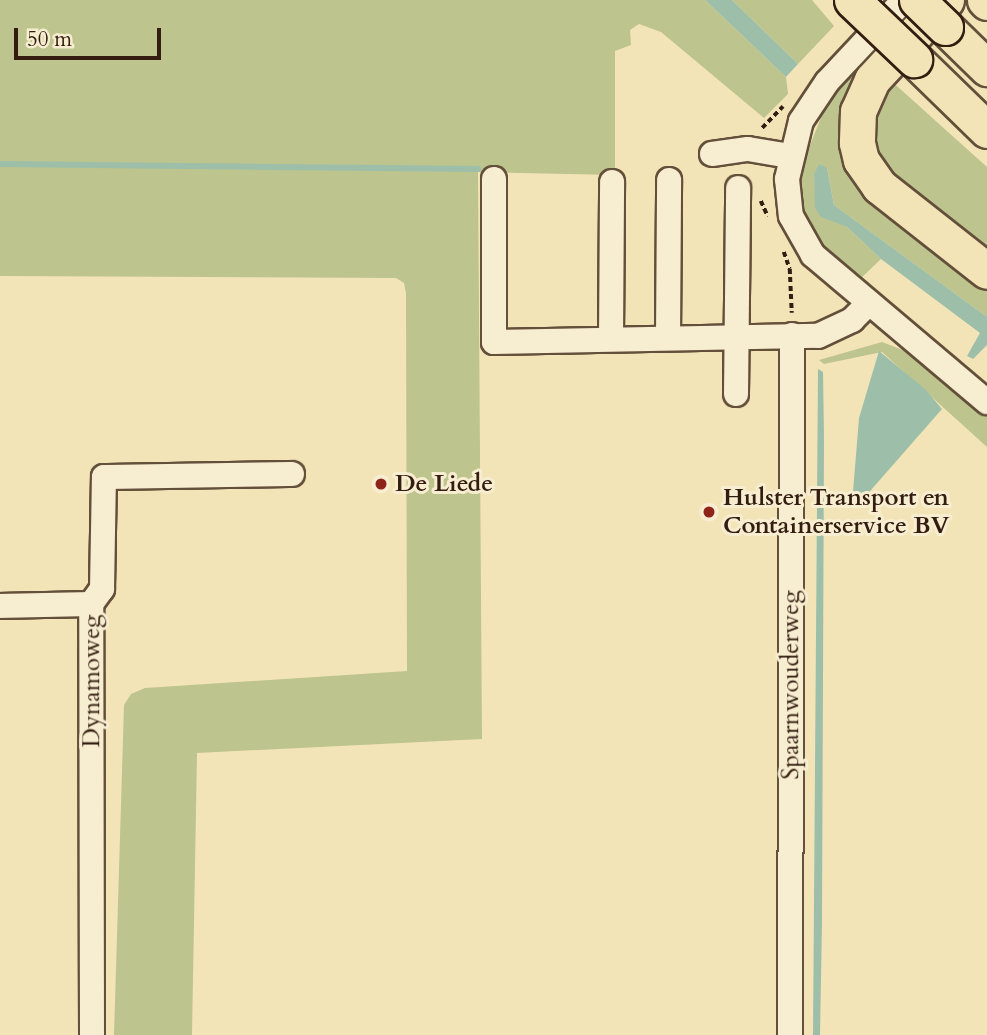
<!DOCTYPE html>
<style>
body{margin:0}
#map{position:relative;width:987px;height:1035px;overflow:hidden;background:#f3e4b7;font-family:Cardo,serif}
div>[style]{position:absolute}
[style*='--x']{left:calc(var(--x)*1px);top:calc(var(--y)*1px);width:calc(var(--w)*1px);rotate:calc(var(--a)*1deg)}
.green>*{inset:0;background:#bdc48d}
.water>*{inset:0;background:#9dbfa9}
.stream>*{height:6px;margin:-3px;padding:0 3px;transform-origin:3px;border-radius:3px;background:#9dbfa9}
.path>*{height:3.5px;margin-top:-1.75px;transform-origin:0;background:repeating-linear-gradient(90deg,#331d11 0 5px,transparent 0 8.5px)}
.roads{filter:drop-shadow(2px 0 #634f3a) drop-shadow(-2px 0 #634f3a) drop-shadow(0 2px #634f3a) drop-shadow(0 -2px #634f3a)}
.minor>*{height:24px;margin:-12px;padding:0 12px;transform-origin:12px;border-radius:12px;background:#f7edd0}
.highway>*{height:35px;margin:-17.5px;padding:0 17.5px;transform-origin:17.5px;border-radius:17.5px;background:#f3e4b7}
.bridges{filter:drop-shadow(2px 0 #331d11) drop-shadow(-2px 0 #331d11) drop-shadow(0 2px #331d11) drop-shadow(0 -2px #331d11)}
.highway-bridge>*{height:35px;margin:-17.5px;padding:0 17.5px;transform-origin:17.5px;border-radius:17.5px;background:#f3e4b7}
.dots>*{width:19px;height:19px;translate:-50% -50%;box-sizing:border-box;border:4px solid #f7edd0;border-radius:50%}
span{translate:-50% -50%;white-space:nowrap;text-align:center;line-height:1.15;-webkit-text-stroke:6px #f7edd0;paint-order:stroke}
.poi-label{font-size:24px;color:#331d11;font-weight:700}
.left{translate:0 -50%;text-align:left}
.street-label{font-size:24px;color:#331d11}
.scale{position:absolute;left:14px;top:28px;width:147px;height:32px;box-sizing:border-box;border:4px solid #331d11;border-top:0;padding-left:9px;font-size:21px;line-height:24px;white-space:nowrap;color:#331d11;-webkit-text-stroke:5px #f7edd0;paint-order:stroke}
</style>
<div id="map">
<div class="green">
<i style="clip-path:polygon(0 0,705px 0,786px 77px,788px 94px,764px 118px,661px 32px,639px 24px,630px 30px,631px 45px,615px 51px,615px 175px,478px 172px,482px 739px,197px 753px,192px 1035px,114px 1035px,124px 705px,131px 694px,145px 688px,407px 671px,406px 293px,404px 283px,396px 278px,0 276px)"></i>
<i style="clip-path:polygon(732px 0,812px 0,834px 26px,798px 64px)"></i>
<i style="clip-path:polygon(921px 0,842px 120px,987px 278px,987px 317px,834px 205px,827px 168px,814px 174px,816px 200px,825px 215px,847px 227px,881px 259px,857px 282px,816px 238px,804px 214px,800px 171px,829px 97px)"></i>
<i style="clip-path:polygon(888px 78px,987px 167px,987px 261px,882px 175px,866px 120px)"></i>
<i style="clip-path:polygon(882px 342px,913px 354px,987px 416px,987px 447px,882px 352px,824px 364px,819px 360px)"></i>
</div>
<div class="water">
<i style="clip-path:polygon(705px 0,732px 0,798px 64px,786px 77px)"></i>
<i style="clip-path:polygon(819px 164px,827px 168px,834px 205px,987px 317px,987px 345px,973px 359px,967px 356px,980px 333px,881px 259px,847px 227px,821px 217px,815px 208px,814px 174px)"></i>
<i style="clip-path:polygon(879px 351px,925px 389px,942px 409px,857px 506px,852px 504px,859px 418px)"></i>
<i style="clip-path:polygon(818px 369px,823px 372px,824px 436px,822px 922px,820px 1035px,813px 1035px)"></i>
</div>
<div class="stream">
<i style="--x:0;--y:164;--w:478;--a:0.6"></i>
</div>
<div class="path">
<i style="--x:762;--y:128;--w:30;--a:-46"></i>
<i style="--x:761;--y:201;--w:17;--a:66"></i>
<i style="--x:784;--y:252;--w:18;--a:71"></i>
<i style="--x:790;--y:269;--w:44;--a:87.4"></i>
</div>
<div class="roads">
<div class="minor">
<i style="--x:904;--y:0;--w:112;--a:133.2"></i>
<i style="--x:827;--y:82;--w:47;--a:123.7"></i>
<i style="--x:801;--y:121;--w:60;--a:103.6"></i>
<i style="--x:787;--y:179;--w:37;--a:84"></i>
<i style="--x:791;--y:216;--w:45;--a:60.6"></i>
<i style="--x:813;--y:255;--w:228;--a:40.2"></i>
<i style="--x:712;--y:154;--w:36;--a:-8"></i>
<i style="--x:748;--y:149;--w:43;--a:9.5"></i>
<i style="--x:494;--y:179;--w:163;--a:90"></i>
<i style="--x:494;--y:342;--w:324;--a:-1.1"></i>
<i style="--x:818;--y:336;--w:38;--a:-25"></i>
<i style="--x:852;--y:320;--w:24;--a:-45"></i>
<i style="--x:668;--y:338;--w:158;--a:-89.6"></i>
<i style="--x:611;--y:339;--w:157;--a:-89.6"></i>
<i style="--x:736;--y:394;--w:206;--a:-89.4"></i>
<i style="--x:0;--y:606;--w:91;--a:-1.3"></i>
<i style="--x:92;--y:1035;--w:431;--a:-90.1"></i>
<i style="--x:91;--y:604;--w:19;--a:-54"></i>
<i style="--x:102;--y:589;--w:112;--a:-89"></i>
<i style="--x:104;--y:477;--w:188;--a:-0.9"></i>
<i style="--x:790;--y:1035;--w:700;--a:-89.84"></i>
</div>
<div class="highway">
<i style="--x:946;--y:0;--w:109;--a:132.8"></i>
<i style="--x:872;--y:80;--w:34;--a:114"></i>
<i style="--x:858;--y:111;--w:32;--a:92"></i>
<i style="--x:857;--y:143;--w:17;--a:77"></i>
<i style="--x:861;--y:160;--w:32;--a:55"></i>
<i style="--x:879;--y:186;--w:137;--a:38.2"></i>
<i style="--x:985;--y:0;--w:3;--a:45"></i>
<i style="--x:945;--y:27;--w:59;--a:44.3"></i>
<i style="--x:914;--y:59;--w:102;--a:44.2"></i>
</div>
</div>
<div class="bridges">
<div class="highway-bridge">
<i style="--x:852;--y:0;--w:86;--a:43.6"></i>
<i style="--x:917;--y:0;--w:39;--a:44"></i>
</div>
</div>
<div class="dots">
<i style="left:381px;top:484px;background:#8f2418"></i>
<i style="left:709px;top:512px;background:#8f2418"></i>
</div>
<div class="poi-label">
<span class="left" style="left:395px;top:484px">De Liede</span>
<span class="left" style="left:723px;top:512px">Hulster Transport en<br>Containerservice BV</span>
</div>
<div class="street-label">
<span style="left:92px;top:681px;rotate:-90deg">Dynamoweg</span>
<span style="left:791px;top:685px;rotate:-90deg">Spaarnwouderweg</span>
</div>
<div class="scale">50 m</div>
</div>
